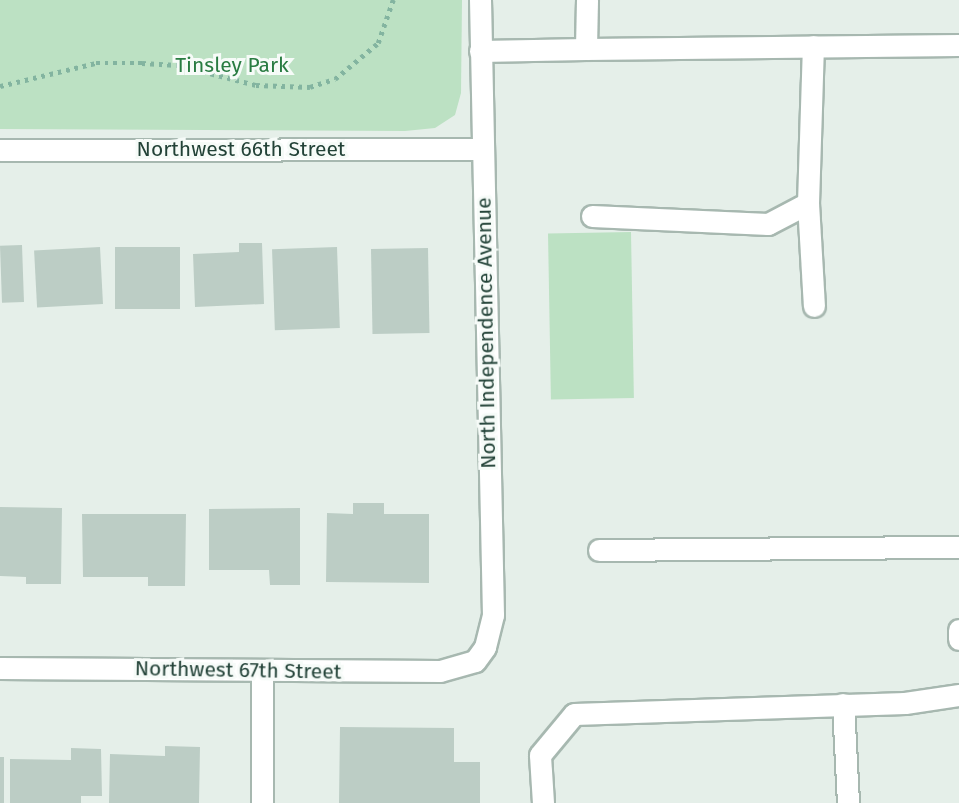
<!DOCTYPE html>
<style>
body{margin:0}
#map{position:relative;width:959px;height:803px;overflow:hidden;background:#e5efe9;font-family:"Fira Sans",sans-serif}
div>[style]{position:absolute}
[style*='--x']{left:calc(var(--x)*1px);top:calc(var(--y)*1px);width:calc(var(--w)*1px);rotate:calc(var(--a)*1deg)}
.green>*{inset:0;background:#bce1c3;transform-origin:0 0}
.building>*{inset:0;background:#bccdc5;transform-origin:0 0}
.path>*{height:4.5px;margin-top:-2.25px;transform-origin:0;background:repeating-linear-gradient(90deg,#83b4a0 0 3.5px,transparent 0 8.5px)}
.roads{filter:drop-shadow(2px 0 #a7b8b0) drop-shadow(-2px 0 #a7b8b0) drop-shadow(0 2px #a7b8b0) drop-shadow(0 -2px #a7b8b0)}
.minor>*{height:21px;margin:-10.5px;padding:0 10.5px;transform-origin:10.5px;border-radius:10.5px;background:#fff}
span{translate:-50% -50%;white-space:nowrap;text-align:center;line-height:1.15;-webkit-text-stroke:6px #f6fbf8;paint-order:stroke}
.park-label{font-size:21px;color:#297c42}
.street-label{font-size:21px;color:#224237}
</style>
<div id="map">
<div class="green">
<i style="clip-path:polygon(0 0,462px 0,461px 93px,455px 115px,435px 128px,405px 131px,0 129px)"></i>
<i style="left:631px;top:232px;width:166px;height:83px;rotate:89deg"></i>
</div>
<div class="building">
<i style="clip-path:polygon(239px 243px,262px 243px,264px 304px,195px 307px,193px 254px,239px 252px)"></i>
<i style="left:22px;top:245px;width:57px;height:22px;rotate:88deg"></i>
<i style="left:100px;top:247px;width:57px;height:66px;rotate:87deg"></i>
<i style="left:115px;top:247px;width:65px;height:62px"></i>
<i style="left:337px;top:247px;width:81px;height:65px;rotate:88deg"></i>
<i style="left:428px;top:248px;width:85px;height:57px;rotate:89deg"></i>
<i style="clip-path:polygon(353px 503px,384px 503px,384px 514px,429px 514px,429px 583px,326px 582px,327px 513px,353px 514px)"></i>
<i style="clip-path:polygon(0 507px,62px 508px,61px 584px,26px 584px,26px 577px,0 576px)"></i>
<i style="clip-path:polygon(300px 508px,300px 585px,270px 585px,269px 570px,209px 570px,209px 509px)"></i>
<i style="clip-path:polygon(82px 514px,186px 514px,185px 586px,148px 586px,148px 577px,83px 577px)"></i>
<i style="clip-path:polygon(340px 727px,454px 728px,454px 762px,480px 762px,480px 803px,339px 803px)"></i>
<i style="clip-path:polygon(165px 746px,200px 747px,199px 803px,109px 803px,110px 754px,165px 756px)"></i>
<i style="clip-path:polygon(71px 748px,101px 749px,102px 796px,81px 796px,81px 803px,10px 803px,10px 759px,71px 760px)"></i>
<i style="left:0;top:757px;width:4px;height:46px"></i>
</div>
<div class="path">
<i style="--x:0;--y:86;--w:99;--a:-13.5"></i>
<i style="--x:96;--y:63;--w:46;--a:0"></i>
<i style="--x:142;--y:63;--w:36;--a:3"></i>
<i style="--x:178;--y:65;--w:81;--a:14.4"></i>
<i style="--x:256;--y:85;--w:54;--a:2.1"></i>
<i style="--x:310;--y:87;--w:26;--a:-18"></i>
<i style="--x:335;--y:79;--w:56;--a:-39.9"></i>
<i style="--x:378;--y:43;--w:46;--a:-70.8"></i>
</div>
<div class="roads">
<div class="minor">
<i style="--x:587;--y:0;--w:49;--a:91.2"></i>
<i style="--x:586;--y:49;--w:373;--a:-0.6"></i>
<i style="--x:480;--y:51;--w:106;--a:-1.1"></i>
<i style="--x:0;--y:150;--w:482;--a:-0.1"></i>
<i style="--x:808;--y:203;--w:103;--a:86.7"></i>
<i style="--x:592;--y:216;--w:176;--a:2.6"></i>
<i style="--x:768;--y:224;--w:45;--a:-27.7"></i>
<i style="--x:808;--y:203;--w:157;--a:-88.2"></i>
<i style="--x:599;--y:550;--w:360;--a:-0.5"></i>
<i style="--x:959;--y:630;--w:9;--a:90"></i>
<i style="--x:0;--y:668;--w:440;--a:0.4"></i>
<i style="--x:440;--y:671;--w:36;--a:-16"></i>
<i style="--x:475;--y:661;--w:17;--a:-54"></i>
<i style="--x:485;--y:647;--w:33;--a:-76"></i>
<i style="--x:493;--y:615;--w:615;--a:-91.21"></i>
<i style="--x:843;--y:704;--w:99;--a:87.1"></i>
<i style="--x:262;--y:803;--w:133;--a:-90"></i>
<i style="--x:543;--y:803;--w:48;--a:-93.6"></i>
<i style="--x:540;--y:755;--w:53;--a:-50.3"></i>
<i style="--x:574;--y:714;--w:331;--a:-1.9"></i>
<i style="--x:905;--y:703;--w:55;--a:-8.4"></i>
</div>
</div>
<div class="park-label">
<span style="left:232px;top:65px">Tinsley Park</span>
</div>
<div class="street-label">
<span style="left:241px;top:149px">Northwest 66th Street</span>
<span style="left:486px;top:333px;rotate:-91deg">North Independence Avenue</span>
<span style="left:238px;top:670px;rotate:1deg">Northwest 67th Street</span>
</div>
</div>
